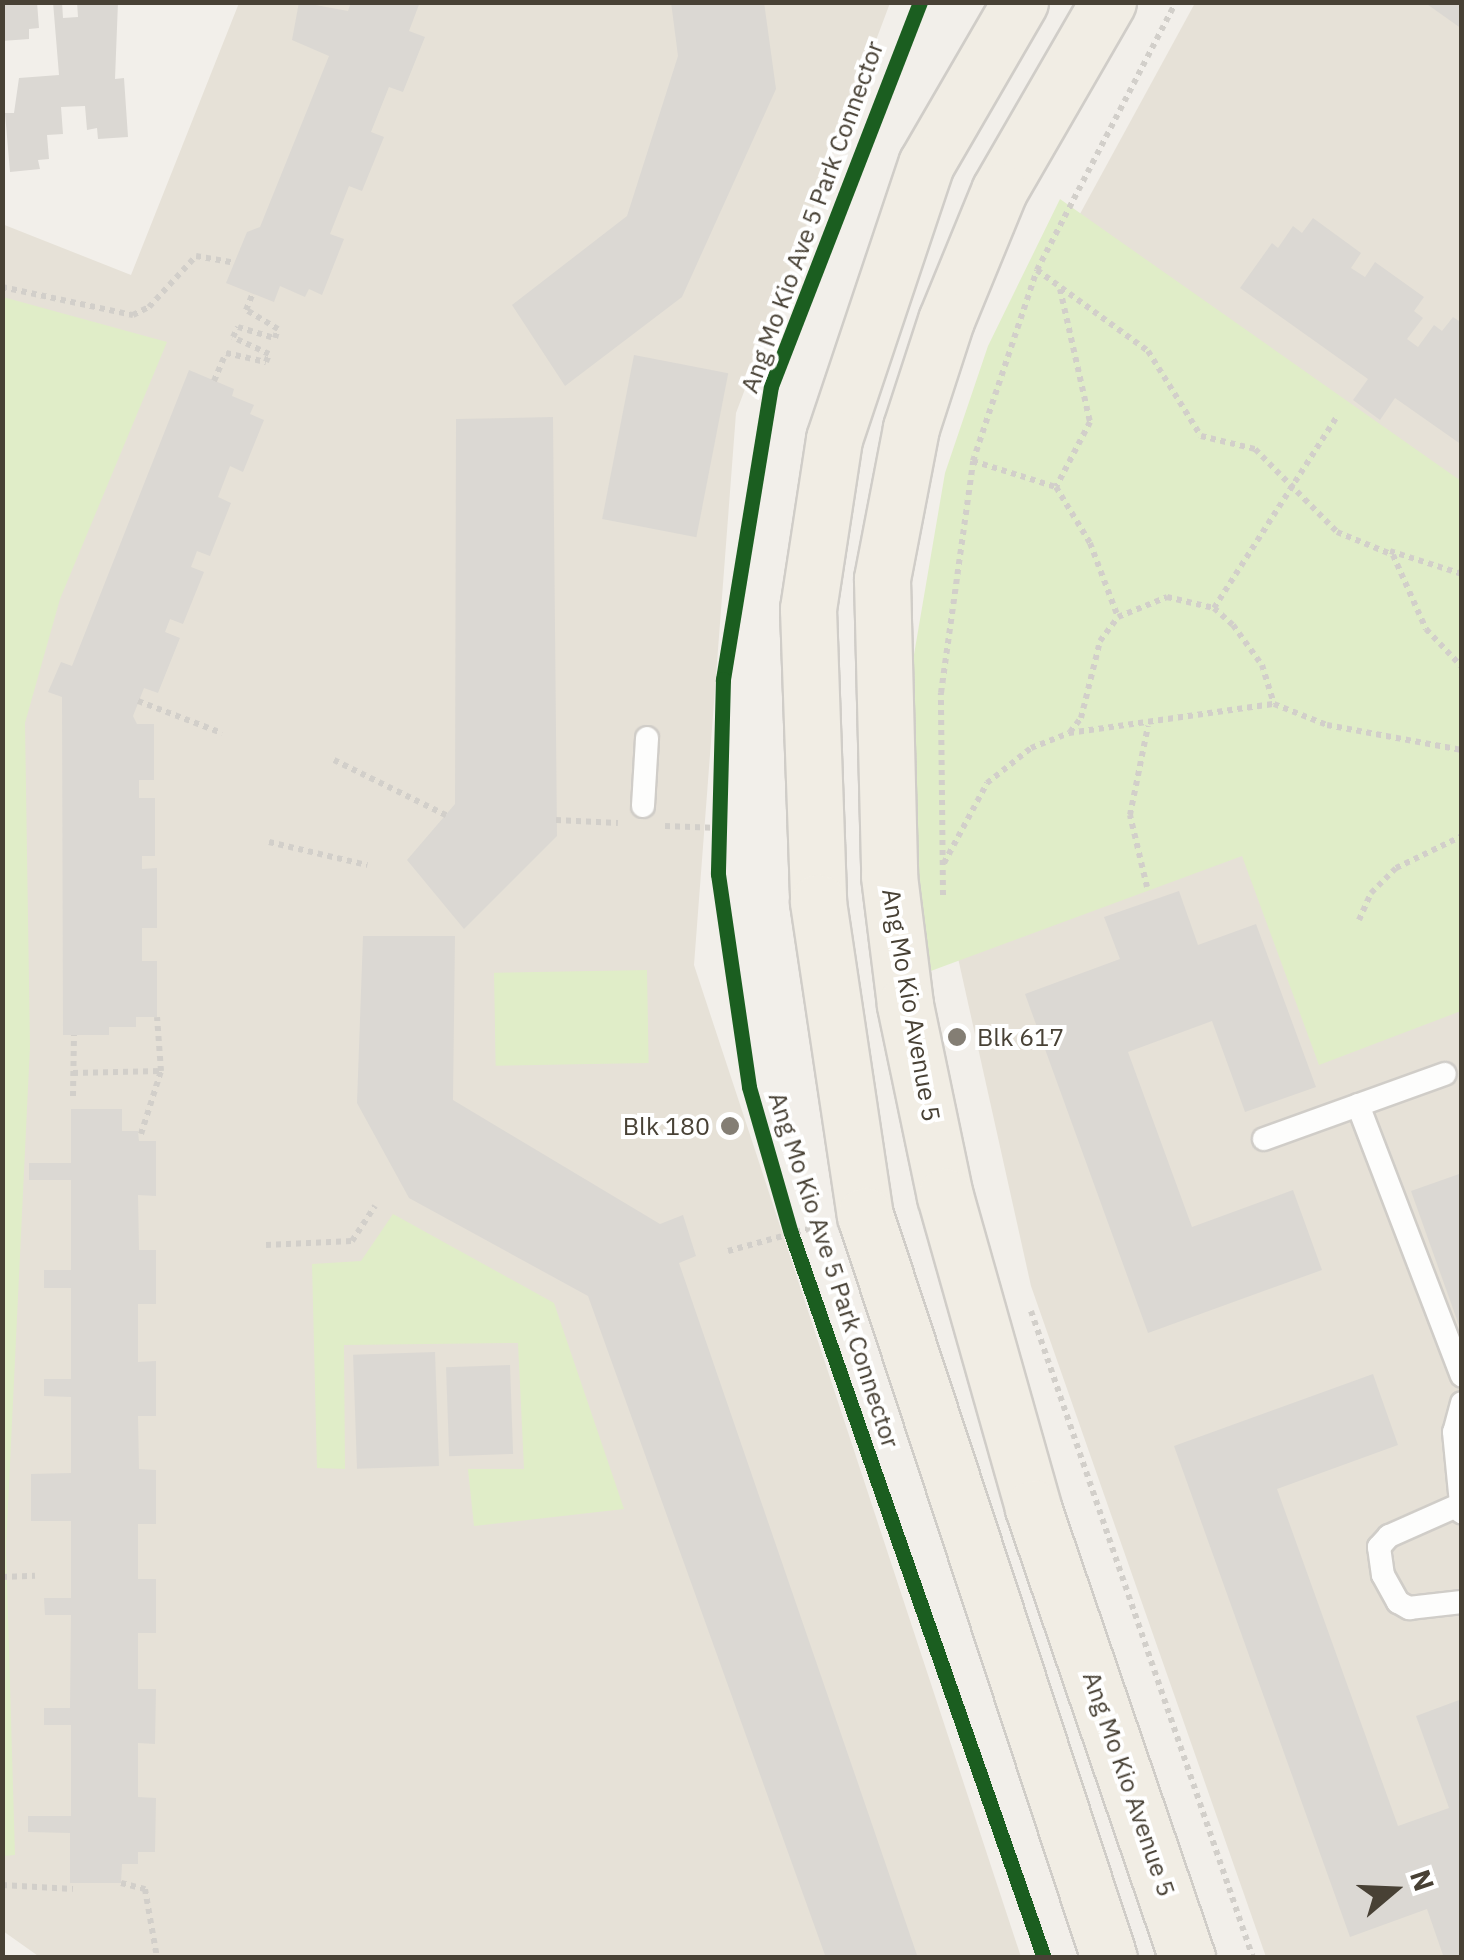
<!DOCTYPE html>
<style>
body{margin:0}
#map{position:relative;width:1464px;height:1960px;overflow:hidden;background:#f2efea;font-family:"IBM Plex Sans",sans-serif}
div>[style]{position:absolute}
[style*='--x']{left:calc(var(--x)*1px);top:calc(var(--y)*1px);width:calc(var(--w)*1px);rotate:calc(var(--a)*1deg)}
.residential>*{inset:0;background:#e6e1d7}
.green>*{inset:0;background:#e0edc8;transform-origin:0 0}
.building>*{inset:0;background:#dbd8d3;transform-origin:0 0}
.path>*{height:6px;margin-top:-3px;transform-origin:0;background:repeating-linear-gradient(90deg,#d2cfca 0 5px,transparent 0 10px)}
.roads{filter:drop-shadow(2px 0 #d0cdc8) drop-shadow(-2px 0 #d0cdc8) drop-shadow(0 2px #d0cdc8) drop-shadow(0 -2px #d0cdc8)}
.service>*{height:22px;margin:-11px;padding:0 11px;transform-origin:11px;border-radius:11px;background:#fdfdfc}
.primary>*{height:55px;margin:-27.5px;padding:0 27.5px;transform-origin:27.5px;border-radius:27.5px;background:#f1ede4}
.cycleway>*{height:15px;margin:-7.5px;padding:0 7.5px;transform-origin:7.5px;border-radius:7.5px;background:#1b5e20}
.dots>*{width:28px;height:28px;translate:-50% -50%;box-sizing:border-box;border:5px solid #fff;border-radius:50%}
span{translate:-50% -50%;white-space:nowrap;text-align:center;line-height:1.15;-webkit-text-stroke:8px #fff;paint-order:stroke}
.street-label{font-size:25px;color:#484135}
.poi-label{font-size:25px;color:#484135}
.left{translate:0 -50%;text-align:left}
.right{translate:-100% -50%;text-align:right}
.frame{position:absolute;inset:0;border:5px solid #484135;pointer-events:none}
.north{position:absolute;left:1344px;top:1840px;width:100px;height:100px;-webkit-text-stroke:8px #fff;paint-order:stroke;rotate:71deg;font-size:28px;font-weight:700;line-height:40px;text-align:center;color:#484135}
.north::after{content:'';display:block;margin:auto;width:35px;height:45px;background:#484135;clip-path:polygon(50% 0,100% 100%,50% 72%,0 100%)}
</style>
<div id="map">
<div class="residential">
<i style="clip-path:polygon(239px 3px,890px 3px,736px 413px,694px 965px,1021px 1957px,41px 1958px,3px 1931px,2px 224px,131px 275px)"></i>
<i style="clip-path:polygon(1195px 3px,1461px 3px,1461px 543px,1057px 256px)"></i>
<i style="clip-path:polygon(1316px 765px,1461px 1008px,1461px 1957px,1266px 1957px,1031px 1286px,944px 895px)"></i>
</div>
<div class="green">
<i style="clip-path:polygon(1060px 199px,1461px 481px,1461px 1011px,1319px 1065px,1242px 856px,920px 975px,907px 860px,910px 678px,945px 473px,988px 346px)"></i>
<i style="clip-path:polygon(3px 297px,167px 342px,60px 599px,25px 723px,30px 1046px,6px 1548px,15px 1855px,3px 1856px)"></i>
<i style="left:647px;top:970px;width:93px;height:153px;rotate:89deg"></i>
<i style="clip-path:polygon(393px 1214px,554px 1303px,624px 1509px,474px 1526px,468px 1469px,524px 1469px,518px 1343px,344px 1345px,345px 1469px,317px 1468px,312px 1264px,361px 1261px)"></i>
</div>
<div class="building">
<i style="clip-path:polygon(2px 2px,37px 2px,39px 28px,29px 29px,29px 39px,2px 41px)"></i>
<i style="clip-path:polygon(53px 2px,62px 2px,63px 18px,78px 17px,77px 2px,118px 2px,115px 79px,124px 78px,128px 137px,98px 139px,97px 128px,87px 130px,85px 106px,61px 107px,63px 134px,47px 135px,49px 159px,38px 160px,40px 169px,10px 172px,5px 113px,14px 113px,19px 78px,59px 75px)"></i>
<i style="clip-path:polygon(299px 2px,348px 11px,351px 2px,420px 2px,409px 31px,425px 37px,403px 92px,389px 87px,371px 132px,384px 137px,362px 191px,349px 186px,330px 234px,344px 239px,322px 295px,309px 289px,305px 297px,280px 286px,274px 302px,226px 283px,247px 232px,260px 227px,329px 56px,292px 40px)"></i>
<i style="clip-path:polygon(671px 2px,764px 2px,776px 89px,682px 297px,565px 386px,512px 305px,627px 216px,678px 56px)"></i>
<i style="clip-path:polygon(1424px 2px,1462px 2px,1462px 29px)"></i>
<i style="clip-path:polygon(1313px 218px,1361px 253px,1351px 268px,1365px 277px,1375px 262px,1424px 297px,1414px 311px,1423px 318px,1407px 339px,1418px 347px,1434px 325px,1442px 331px,1453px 317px,1462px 323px,1462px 445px,1395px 398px,1380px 420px,1353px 400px,1368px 379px,1240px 288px,1272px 243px,1278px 248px,1293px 226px,1302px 233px)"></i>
<i style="left:634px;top:355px;width:96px;height:167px;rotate:11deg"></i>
<i style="clip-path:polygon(189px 370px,234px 389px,232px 396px,254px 405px,250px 414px,264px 420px,243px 472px,230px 466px,218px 497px,231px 503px,210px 556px,197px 551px,191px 567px,204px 572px,183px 624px,170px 619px,165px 632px,180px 638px,158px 693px,144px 688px,133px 716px,137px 724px,154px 724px,154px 780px,139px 780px,139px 798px,155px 798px,155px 856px,142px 856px,142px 869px,157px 868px,157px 928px,142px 928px,142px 961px,157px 961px,157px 1017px,136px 1017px,136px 1027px,109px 1027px,109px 1035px,63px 1035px,62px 697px,48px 692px,61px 662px,72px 666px)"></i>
<i style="clip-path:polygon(553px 417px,557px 836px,464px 929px,407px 860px,455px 804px,456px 419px)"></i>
<i style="clip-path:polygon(1179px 891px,1198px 945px,1256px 924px,1316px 1087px,1245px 1112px,1212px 1021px,1128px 1052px,1192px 1227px,1293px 1190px,1322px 1270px,1148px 1333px,1025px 994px,1120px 959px,1104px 917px)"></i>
<i style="clip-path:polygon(363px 936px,455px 936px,453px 1100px,660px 1224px,683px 1215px,696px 1256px,679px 1263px,918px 1958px,826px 1958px,588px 1296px,409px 1198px,357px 1103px)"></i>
<i style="clip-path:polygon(71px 1109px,122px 1109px,122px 1131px,138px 1131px,139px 1141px,156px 1141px,156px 1196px,138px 1195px,139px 1250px,156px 1250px,156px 1304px,138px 1304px,138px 1362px,156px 1361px,156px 1416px,138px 1416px,139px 1469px,156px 1470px,156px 1524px,138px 1524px,138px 1579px,156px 1579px,156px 1633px,138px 1633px,138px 1689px,156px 1689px,155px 1744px,138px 1743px,138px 1797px,156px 1798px,155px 1852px,138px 1852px,138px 1864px,122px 1864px,121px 1883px,70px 1883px,70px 1833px,28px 1832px,28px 1816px,71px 1816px,71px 1725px,44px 1725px,44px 1708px,70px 1708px,71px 1615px,45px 1615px,44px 1598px,71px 1598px,71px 1521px,31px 1521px,31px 1474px,71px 1473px,71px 1397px,44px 1396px,44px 1379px,71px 1379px,71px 1288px,44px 1288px,44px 1270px,71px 1270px,71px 1180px,29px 1180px,29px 1163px,71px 1163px)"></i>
<i style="clip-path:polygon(1462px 1173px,1462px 1331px,1461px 1331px,1411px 1191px)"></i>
<i style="left:435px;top:1352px;width:114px;height:82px;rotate:88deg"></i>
<i style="left:510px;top:1365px;width:89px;height:64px;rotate:88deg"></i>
<i style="clip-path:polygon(1373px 1374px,1398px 1445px,1277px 1489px,1398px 1826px,1449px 1808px,1416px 1716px,1462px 1699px,1462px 1958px,1444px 1958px,1427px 1909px,1350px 1937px,1174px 1446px)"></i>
</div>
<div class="path">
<i style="--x:1037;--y:270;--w:137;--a:36.1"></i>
<i style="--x:1148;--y:351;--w:100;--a:58.1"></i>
<i style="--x:1201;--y:436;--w:56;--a:13.5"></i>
<i style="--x:1255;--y:449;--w:117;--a:45.3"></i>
<i style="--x:1337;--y:532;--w:61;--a:22.3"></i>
<i style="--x:1393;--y:555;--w:81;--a:66"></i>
<i style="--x:1426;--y:629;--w:52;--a:46.5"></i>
<i style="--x:2;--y:287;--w:134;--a:12.1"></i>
<i style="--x:133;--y:315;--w:18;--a:-27"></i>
<i style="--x:149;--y:307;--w:69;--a:-47.3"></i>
<i style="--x:196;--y:256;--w:39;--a:10"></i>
<i style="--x:1060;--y:289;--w:136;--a:77.3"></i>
<i style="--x:1090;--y:422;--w:73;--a:117.6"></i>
<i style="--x:1056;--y:487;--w:66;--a:58.7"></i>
<i style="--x:1090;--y:543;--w:79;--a:69.3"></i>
<i style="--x:214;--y:381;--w:30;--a:-67"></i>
<i style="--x:226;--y:353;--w:41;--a:12.7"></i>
<i style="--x:266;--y:362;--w:9;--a:-69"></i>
<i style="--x:269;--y:354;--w:40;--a:-155"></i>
<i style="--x:233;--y:337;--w:11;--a:-63"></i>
<i style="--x:238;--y:327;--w:39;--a:17"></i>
<i style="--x:275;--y:338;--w:9;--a:-72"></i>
<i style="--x:278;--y:329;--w:37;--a:-149"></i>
<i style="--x:246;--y:310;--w:18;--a:-68"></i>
<i style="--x:973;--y:461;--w:87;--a:17.4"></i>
<i style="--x:1390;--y:551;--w:76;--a:17.7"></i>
<i style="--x:1214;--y:608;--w:226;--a:-57.3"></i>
<i style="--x:138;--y:701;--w:90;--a:20.9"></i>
<i style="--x:1070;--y:732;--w:18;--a:-52"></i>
<i style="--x:1081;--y:718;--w:79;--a:-76.1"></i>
<i style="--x:1100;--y:641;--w:30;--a:-53"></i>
<i style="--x:1118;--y:617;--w:53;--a:-22.2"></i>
<i style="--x:1167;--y:597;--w:48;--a:13.2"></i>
<i style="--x:1214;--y:608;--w:25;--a:42"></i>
<i style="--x:1233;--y:625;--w:49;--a:54.1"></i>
<i style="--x:1262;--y:665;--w:41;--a:72.9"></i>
<i style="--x:334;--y:760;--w:125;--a:26.2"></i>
<i style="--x:556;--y:820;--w:62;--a:2.8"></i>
<i style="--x:665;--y:826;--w:54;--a:2.1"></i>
<i style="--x:269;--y:842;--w:101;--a:13.2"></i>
<i style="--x:944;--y:863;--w:91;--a:-61.7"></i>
<i style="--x:987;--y:783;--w:56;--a:-38.5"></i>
<i style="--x:1031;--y:748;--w:41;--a:-21.5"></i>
<i style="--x:1069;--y:733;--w:207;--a:-8.1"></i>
<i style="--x:1274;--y:704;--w:57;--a:21.6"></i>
<i style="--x:1327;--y:725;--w:137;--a:10.5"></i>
<i style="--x:1147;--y:887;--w:74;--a:-103.3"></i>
<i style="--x:1130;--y:815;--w:91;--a:-78.6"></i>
<i style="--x:943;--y:895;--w:202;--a:-90.6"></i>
<i style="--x:941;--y:693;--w:234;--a:-82.1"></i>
<i style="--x:973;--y:461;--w:201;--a:-71.5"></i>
<i style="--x:1037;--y:270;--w:302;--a:-62.6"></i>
<i style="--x:1359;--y:920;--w:30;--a:-66"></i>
<i style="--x:1371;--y:893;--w:35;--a:-45"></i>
<i style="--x:1396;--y:868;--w:73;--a:-25.9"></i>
<i style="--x:73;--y:1073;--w:88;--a:-1.3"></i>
<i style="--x:73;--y:1096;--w:61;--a:-89.1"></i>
<i style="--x:141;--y:1134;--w:66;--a:-72.4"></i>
<i style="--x:161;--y:1071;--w:54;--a:-94.2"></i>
<i style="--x:266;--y:1245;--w:86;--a:-2.7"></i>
<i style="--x:352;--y:1241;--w:42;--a:-56.7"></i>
<i style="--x:728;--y:1251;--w:98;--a:-15.3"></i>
<i style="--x:1031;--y:1311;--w:684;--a:71.06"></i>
<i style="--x:2;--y:1577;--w:33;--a:-2"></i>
<i style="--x:121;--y:1883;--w:25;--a:14"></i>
<i style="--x:145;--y:1889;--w:70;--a:80.1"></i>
<i style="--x:2;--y:1885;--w:71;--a:3.2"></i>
</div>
<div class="roads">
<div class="service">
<i style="--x:643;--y:806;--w:68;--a:-86.6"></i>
<i style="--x:1358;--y:1105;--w:290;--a:69"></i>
<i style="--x:1264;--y:1139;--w:192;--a:-19.8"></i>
<i style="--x:1462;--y:1403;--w:30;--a:105"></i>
<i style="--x:1454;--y:1432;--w:81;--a:84.4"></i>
<i style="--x:1459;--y:1505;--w:77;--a:156.1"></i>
<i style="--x:1389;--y:1536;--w:15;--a:132"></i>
<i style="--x:1379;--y:1547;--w:28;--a:82"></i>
<i style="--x:1383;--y:1575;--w:31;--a:61"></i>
<i style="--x:1398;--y:1602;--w:13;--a:29"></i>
<i style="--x:1409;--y:1608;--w:53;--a:-6.5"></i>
</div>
<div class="primary">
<i style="--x:1020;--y:2;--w:187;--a:120.1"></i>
<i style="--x:926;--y:164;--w:290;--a:108.5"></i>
<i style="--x:834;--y:439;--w:172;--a:98.7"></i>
<i style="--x:808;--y:609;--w:293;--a:88"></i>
<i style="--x:818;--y:902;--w:317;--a:81.5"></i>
<i style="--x:865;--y:1215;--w:782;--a:71.82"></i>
<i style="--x:1108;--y:2;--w:218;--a:120"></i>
<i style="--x:999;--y:191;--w:139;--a:112.3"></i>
<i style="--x:946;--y:320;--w:114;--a:108"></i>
<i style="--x:911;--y:428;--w:154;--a:100.9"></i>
<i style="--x:882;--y:579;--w:297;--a:88.6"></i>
<i style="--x:889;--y:876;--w:130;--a:82.9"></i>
<i style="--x:905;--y:1005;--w:195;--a:78.2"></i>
<i style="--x:945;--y:1196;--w:324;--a:74.2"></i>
<i style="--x:1033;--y:1508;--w:476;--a:71.1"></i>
</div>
</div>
<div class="cycleway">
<i style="--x:920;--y:2;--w:412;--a:111.2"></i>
<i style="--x:771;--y:386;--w:297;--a:99.3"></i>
<i style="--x:723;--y:679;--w:195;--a:91.5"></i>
<i style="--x:718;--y:874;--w:215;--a:81.7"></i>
<i style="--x:749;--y:1087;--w:152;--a:74"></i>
<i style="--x:791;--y:1233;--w:768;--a:70.76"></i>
</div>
<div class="dots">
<i style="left:957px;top:1037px;background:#847e74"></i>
<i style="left:730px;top:1126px;background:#847e74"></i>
</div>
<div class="street-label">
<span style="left:812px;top:217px;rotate:-70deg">Ang Mo Kio Ave 5 Park Connector</span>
<span style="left:911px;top:1005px;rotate:80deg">Ang Mo Kio Avenue 5</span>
<span style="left:834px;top:1270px;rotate:72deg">Ang Mo Kio Ave 5 Park Connector</span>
<span style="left:1129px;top:1784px;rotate:71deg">Ang Mo Kio Avenue 5</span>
</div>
<div class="poi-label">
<span class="left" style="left:977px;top:1037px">Blk 617</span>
<span class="right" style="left:710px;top:1126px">Blk 180</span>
</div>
<div class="frame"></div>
<div class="north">N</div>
</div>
